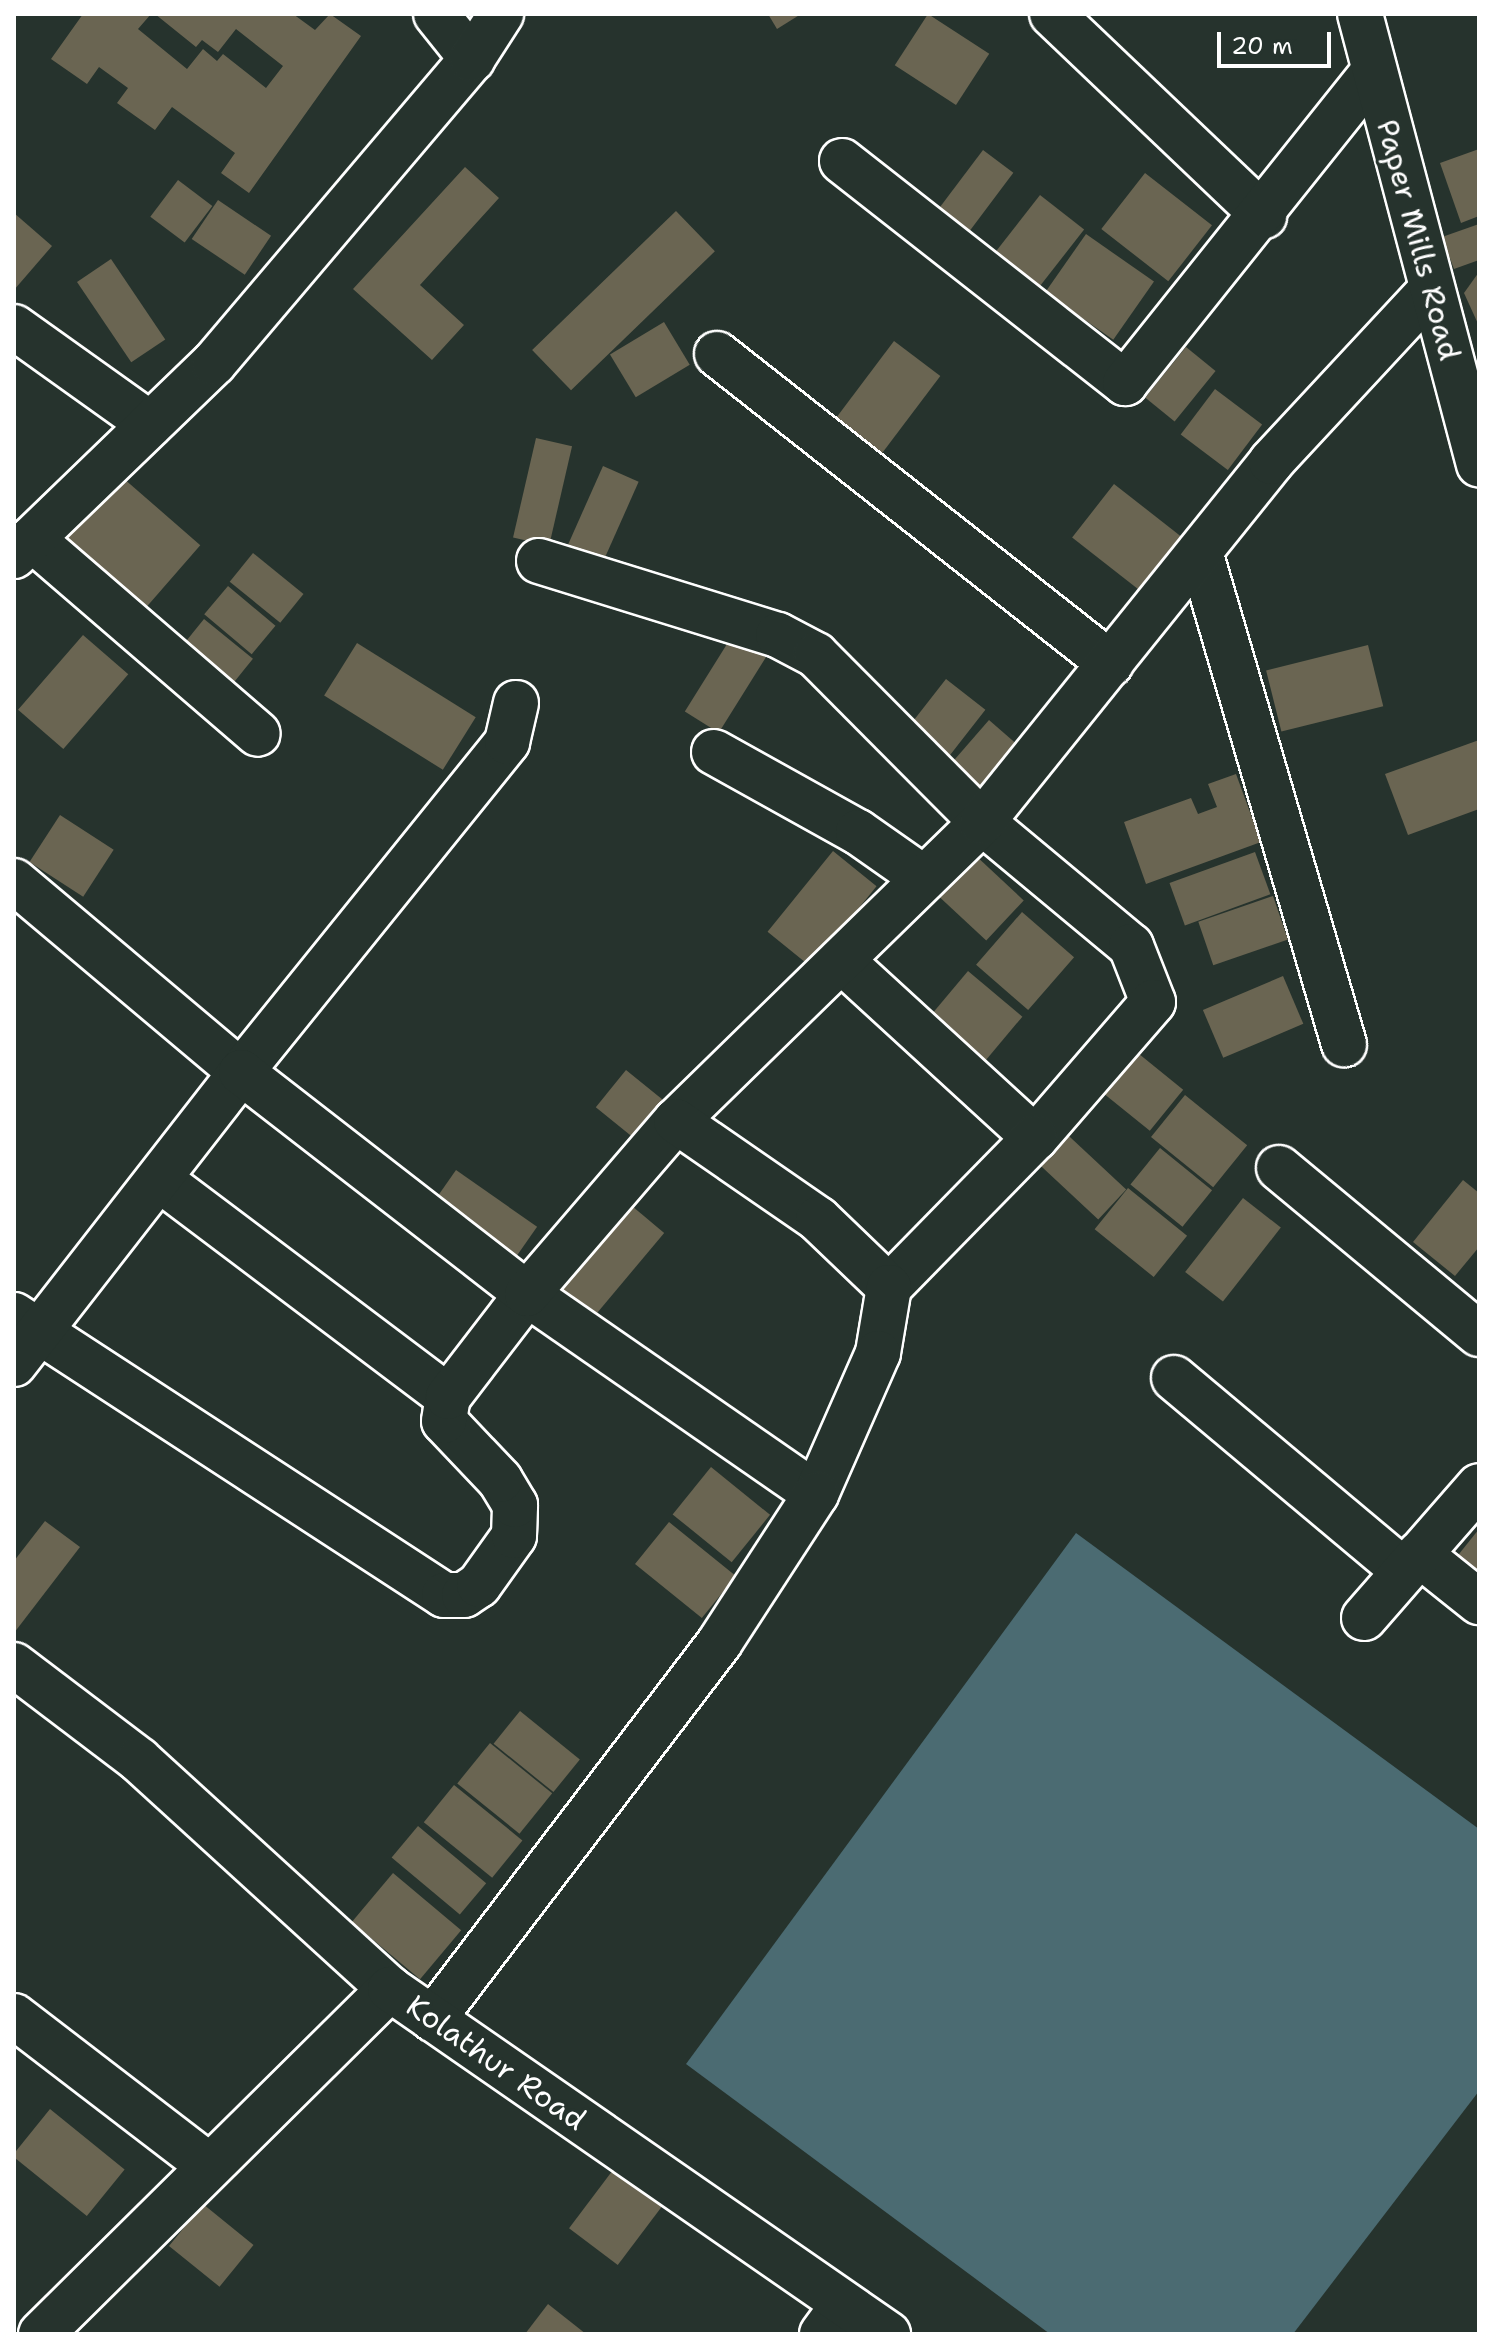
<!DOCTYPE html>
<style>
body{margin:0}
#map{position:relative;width:1493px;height:2348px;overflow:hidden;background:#26332d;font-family:"Shantell Sans",sans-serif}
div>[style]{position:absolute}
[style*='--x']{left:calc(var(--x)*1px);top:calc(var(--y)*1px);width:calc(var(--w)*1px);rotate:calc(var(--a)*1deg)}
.water>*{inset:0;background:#4b6b72}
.building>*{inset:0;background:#6a6552;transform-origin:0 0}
.roads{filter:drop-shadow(2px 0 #fff) drop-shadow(-2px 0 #fff) drop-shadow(0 2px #fff) drop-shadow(0 -2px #fff)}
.minor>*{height:44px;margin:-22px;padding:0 22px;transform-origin:22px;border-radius:22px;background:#26332d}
.major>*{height:44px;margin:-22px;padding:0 22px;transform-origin:22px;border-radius:22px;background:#26332d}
span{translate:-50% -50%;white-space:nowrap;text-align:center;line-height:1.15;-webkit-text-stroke:6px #26332d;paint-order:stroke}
.street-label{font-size:30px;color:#fff}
.frame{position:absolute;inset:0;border:16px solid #fff;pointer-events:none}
.scale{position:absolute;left:1217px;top:32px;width:114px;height:36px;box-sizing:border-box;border:4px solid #fff;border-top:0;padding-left:10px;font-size:24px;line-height:28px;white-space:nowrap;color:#fff;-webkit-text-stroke:6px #26332d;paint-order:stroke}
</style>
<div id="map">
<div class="water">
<i style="clip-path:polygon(1076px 1533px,1479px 1829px,1479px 2091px,1293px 2334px,1050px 2334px,686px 2064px)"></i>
</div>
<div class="building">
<i style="clip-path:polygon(83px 14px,151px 14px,138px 29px,187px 69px,203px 49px,217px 61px,223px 54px,266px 88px,283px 66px,236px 29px,218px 52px,202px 40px,196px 47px,155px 14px,293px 14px,315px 30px,330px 14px,361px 36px,249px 193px,221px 173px,235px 153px,172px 107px,155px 130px,117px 103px,128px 88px,99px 67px,87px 84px,51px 59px)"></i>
<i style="clip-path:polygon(768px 14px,801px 14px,777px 29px)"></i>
<i style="left:928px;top:14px;width:73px;height:61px;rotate:33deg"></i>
<i style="clip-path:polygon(1479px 149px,1479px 216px,1461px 223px,1440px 163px)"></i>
<i style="left:983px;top:150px;width:38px;height:83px;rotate:37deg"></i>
<i style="clip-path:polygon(465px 167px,499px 198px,420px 285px,464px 325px,432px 360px,353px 289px)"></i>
<i style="left:1145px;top:173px;width:85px;height:71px;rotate:38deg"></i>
<i style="left:178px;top:180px;width:43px;height:46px;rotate:37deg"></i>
<i style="left:1040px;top:195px;width:56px;height:78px;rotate:38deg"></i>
<i style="left:218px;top:200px;width:64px;height:47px;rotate:34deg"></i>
<i style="left:676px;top:211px;width:56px;height:200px;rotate:46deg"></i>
<i style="clip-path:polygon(14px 213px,52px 246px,14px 290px)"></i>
<i style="clip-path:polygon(1479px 224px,1479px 260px,1454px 269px,1442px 237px)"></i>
<i style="left:1086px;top:234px;width:83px;height:71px;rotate:35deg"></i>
<i style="left:111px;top:259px;width:97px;height:41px;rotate:56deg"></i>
<i style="clip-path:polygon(1479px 272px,1479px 326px,1464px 293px)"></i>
<i style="left:664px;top:322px;width:50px;height:63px;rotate:59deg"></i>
<i style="left:894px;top:341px;width:58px;height:111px;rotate:37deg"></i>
<i style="left:1186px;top:347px;width:38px;height:65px;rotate:39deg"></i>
<i style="left:1215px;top:389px;width:59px;height:57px;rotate:37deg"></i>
<i style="left:536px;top:438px;width:37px;height:102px;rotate:13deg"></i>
<i style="left:603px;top:466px;width:39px;height:91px;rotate:24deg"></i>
<i style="left:115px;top:471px;width:113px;height:88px;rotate:41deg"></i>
<i style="left:1114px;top:484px;width:92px;height:68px;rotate:38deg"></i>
<i style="left:253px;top:553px;width:65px;height:37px;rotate:39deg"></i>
<i style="left:228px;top:586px;width:62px;height:37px;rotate:40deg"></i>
<i style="left:204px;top:619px;width:63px;height:37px;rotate:39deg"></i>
<i style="left:83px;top:635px;width:60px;height:99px;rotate:41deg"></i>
<i style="left:732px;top:636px;width:40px;height:89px;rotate:32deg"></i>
<i style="left:357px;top:643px;width:140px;height:62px;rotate:32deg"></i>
<i style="left:1368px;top:645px;width:63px;height:105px;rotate:76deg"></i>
<i style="left:946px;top:679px;width:50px;height:73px;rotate:38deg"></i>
<i style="left:989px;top:720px;width:49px;height:71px;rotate:41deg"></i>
<i style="clip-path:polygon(1479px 740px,1479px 809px,1408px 835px,1385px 774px)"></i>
<i style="clip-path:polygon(1236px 774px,1261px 842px,1146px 884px,1124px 822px,1191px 798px,1198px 814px,1217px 807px,1208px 784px)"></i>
<i style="left:60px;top:815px;width:64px;height:56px;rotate:33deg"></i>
<i style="left:833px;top:851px;width:56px;height:104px;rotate:39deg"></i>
<i style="left:1255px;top:852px;width:45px;height:91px;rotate:70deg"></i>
<i style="left:974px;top:854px;width:68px;height:55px;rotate:43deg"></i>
<i style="left:1273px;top:896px;width:46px;height:79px;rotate:71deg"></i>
<i style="left:1022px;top:912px;width:69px;height:70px;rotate:41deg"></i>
<i style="left:968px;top:971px;width:71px;height:70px;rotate:40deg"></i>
<i style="left:1283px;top:976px;width:52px;height:87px;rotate:67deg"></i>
<i style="left:1128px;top:1045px;width:71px;height:53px;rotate:39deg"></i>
<i style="left:626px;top:1070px;width:64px;height:48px;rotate:39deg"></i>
<i style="left:1185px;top:1095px;width:80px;height:54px;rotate:39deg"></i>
<i style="left:1056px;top:1124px;width:96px;height:41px;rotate:43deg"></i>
<i style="left:1160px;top:1148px;width:67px;height:47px;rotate:39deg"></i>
<i style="left:456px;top:1170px;width:99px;height:46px;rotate:35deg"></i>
<i style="clip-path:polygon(1463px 1180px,1479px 1193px,1479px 1247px,1455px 1276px,1413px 1242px)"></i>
<i style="left:1128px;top:1188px;width:76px;height:53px;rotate:39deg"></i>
<i style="left:1243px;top:1198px;width:48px;height:94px;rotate:38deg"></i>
<i style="left:632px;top:1206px;width:42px;height:122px;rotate:40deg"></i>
<i style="left:711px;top:1467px;width:76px;height:61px;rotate:39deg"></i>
<i style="clip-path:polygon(45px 1521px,80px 1547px,14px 1633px,14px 1561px)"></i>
<i style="left:669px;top:1522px;width:86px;height:54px;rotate:39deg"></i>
<i style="clip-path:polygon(1479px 1529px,1479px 1586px,1451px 1564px)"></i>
<i style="left:520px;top:1711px;width:77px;height:42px;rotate:39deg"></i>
<i style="left:490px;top:1743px;width:80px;height:52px;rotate:39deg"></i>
<i style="left:454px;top:1785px;width:88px;height:48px;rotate:39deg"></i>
<i style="left:418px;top:1826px;width:89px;height:41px;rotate:40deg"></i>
<i style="left:393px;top:1873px;width:89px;height:64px;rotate:40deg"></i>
<i style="left:50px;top:2109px;width:96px;height:60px;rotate:39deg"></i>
<i style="left:616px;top:2166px;width:61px;height:78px;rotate:37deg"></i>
<i style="left:203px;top:2204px;width:65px;height:54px;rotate:39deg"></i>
<i style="clip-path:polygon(548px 2304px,586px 2334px,525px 2334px)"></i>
</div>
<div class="roads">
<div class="minor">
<i style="--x:436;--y:14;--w:58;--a:51.3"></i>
<i style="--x:1052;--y:14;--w:293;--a:43.6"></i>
<i style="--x:842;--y:161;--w:360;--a:38.1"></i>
<i style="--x:1125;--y:383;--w:398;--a:-51.4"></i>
<i style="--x:14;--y:327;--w:167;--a:35.5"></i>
<i style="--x:717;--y:354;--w:501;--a:38.2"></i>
<i style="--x:32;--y:539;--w:298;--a:40.8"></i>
<i style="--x:1200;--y:552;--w:513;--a:73.69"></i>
<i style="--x:14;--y:556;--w:278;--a:-44"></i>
<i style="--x:214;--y:363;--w:399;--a:-49.7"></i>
<i style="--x:472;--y:59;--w:54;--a:-57.2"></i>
<i style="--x:539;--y:561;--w:250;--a:17.2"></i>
<i style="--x:778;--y:635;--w:43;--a:27.8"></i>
<i style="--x:816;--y:655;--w:235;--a:45.2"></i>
<i style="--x:982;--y:822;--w:194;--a:39.8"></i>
<i style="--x:1131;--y:946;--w:60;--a:68.6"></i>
<i style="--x:1153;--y:1002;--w:180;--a:130.9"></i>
<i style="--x:1035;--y:1138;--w:263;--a:-137.5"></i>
<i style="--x:714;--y:752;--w:165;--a:29.1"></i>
<i style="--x:858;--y:832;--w:78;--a:35.1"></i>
<i style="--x:14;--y:881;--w:297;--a:40.1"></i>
<i style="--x:241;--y:1072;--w:424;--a:-51.1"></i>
<i style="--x:507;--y:742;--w:40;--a:-77"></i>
<i style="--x:676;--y:1121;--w:428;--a:-44.3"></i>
<i style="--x:982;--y:822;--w:462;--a:-51.2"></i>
<i style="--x:1271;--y:462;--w:236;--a:-47.1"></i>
<i style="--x:1279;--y:1168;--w:260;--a:39.7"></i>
<i style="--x:159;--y:1179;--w:362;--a:37"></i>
<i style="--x:889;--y:1287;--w:209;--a:-45.6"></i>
<i style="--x:14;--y:1315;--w:513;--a:33.07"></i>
<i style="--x:444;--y:1595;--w:20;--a:0"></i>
<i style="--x:464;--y:1595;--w:18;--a:-34"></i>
<i style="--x:479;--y:1585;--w:60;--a:-54.5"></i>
<i style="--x:514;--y:1536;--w:31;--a:-88"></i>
<i style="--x:515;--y:1505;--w:29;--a:-121"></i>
<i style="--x:500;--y:1480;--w:81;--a:-133.5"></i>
<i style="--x:444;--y:1421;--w:24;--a:-81"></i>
<i style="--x:448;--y:1397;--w:130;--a:-52.5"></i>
<i style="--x:527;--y:1294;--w:351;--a:34.7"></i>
<i style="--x:14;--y:1364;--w:370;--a:-52.1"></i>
<i style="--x:241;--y:1072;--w:362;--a:37.8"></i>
<i style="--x:527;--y:1294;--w:228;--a:-49.3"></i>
<i style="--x:676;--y:1121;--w:173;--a:34.6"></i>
<i style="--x:818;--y:1219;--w:98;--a:43.8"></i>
<i style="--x:889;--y:1287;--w:67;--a:99.5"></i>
<i style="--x:878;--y:1353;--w:154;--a:113.7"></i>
<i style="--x:816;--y:1494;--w:176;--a:123"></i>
<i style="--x:720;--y:1642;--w:474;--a:127.3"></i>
<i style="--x:1174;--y:1378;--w:300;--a:40"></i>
<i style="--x:1419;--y:1554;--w:77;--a:38.7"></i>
<i style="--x:1364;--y:1618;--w:175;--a:-48.9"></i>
<i style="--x:14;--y:1665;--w:157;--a:37.2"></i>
<i style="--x:139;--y:1760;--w:340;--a:42.4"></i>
<i style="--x:14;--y:2016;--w:245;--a:37.5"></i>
<i style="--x:822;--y:2334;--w:37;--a:-54"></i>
</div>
<div class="major">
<i style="--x:1360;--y:14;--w:466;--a:75.2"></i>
<i style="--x:41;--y:2334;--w:491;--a:-44.7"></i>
<i style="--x:390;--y:1989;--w:606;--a:34.71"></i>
</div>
</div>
<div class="street-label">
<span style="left:1418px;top:240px;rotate:75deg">Paper Mills Road</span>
<span style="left:496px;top:2063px;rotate:35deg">Kolathur Road</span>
</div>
<div class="frame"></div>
<div class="scale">20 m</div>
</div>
